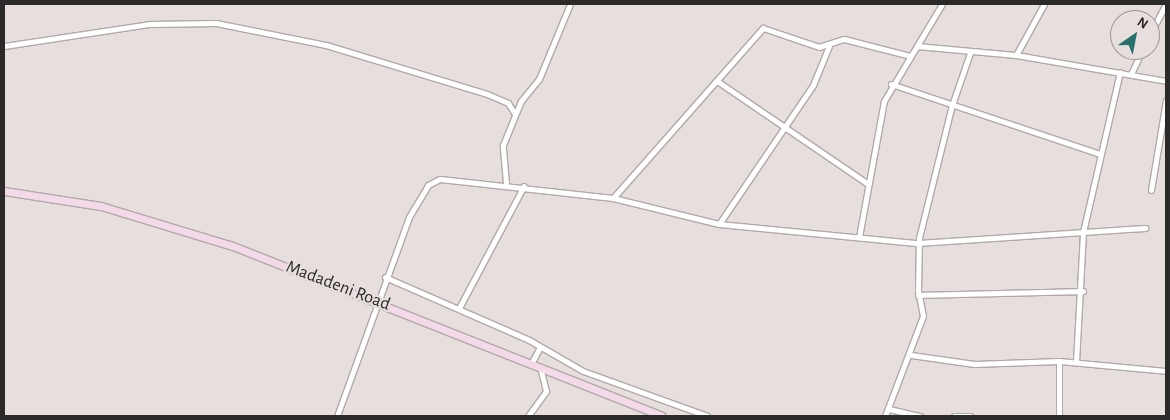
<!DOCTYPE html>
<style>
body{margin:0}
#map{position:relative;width:1170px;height:420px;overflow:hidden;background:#e7dede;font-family:"Alegreya Sans",sans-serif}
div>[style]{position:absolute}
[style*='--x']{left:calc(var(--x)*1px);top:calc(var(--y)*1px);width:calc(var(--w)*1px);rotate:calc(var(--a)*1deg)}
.roads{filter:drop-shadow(1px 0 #b1a9a8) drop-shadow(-1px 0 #b1a9a8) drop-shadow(0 1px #b1a9a8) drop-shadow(0 -1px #b1a9a8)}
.street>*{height:5px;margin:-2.5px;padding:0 2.5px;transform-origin:2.5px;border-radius:2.5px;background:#fff}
.secondary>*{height:7px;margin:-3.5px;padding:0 3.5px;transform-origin:3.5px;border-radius:3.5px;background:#f4d9e9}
span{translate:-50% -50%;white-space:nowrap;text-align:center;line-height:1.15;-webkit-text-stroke:4.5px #e7dede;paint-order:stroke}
.street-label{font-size:18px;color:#2c2929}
.frame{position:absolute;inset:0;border:5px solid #2c2929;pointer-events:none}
.north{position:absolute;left:1110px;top:10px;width:50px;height:50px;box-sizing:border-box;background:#e7dede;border:1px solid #9c9696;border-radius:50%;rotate:33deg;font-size:14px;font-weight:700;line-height:20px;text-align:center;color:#2c2929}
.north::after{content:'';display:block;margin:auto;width:18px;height:22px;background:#27706b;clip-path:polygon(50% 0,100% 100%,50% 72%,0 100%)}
</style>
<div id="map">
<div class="roads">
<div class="street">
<i style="--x:1150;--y:34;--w:34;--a:-62"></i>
<i style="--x:4;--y:46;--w:148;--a:-8.6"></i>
<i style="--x:150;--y:24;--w:66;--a:-0.9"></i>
<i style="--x:216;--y:23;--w:112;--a:11.3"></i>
<i style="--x:326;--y:45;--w:168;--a:16.9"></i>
<i style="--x:487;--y:94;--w:23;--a:23"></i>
<i style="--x:508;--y:103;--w:13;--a:58"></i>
<i style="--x:917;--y:46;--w:99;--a:5.2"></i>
<i style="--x:1016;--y:55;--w:152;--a:9.8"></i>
<i style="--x:1016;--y:55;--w:58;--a:-61.2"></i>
<i style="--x:1131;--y:74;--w:26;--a:-65"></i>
<i style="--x:717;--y:81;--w:183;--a:34.3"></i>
<i style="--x:891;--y:84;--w:220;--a:18.5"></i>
<i style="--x:506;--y:183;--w:38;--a:-95"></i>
<i style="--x:503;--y:145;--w:48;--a:-67.8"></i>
<i style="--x:521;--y:101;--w:28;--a:-51"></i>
<i style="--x:539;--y:79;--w:81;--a:-67.5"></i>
<i style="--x:1151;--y:190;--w:91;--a:-80.5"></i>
<i style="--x:613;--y:198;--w:227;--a:-48.6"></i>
<i style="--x:763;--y:28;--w:59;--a:18.7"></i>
<i style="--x:819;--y:47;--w:26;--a:-18"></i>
<i style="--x:844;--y:39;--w:68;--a:14.4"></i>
<i style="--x:719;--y:224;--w:168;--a:-55.9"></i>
<i style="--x:813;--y:85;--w:42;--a:-67.7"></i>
<i style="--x:859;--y:237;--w:138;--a:-79.6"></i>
<i style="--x:884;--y:101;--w:113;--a:-59.1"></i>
<i style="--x:385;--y:277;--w:157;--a:23.6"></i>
<i style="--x:529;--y:340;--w:62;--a:29.9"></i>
<i style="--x:583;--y:371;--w:132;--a:19.9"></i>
<i style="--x:918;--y:295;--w:165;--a:-1.4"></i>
<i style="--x:459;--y:308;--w:138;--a:-62"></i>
<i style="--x:911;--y:355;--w:64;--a:8.1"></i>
<i style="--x:974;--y:364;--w:85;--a:-2"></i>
<i style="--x:1059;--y:361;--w:107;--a:5.3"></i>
<i style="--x:1076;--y:362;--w:130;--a:-86.9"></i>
<i style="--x:1083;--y:232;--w:164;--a:-77"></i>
<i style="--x:531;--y:364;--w:19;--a:-62"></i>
<i style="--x:889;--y:409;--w:32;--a:13"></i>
<i style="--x:337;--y:416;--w:212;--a:-70.1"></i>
<i style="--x:409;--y:217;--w:37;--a:-59"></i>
<i style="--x:428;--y:185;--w:13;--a:-27"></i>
<i style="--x:440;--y:179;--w:174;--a:6.3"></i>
<i style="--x:613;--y:198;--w:109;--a:13.8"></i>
<i style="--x:719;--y:224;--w:200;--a:5.5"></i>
<i style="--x:918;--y:243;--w:228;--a:-3.8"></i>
<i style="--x:528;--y:416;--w:31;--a:-54"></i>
<i style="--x:546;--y:391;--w:25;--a:-104"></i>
<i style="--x:885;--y:416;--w:107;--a:-69.2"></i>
<i style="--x:923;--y:316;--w:26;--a:-101"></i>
<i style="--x:918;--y:290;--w:52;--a:-88.9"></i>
<i style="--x:919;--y:238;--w:137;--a:-76.1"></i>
<i style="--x:952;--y:105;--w:55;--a:-70.9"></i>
<i style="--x:954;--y:416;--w:16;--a:0"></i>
<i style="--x:1059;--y:416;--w:55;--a:-90"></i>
</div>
<div class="secondary">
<i style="--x:4;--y:191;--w:98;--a:8.8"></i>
<i style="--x:101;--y:206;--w:138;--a:16.9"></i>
<i style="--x:233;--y:246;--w:461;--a:21.6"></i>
</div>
</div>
<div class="street-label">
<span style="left:338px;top:286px;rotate:21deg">Madadeni Road</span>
</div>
<div class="frame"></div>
<div class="north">N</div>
</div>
